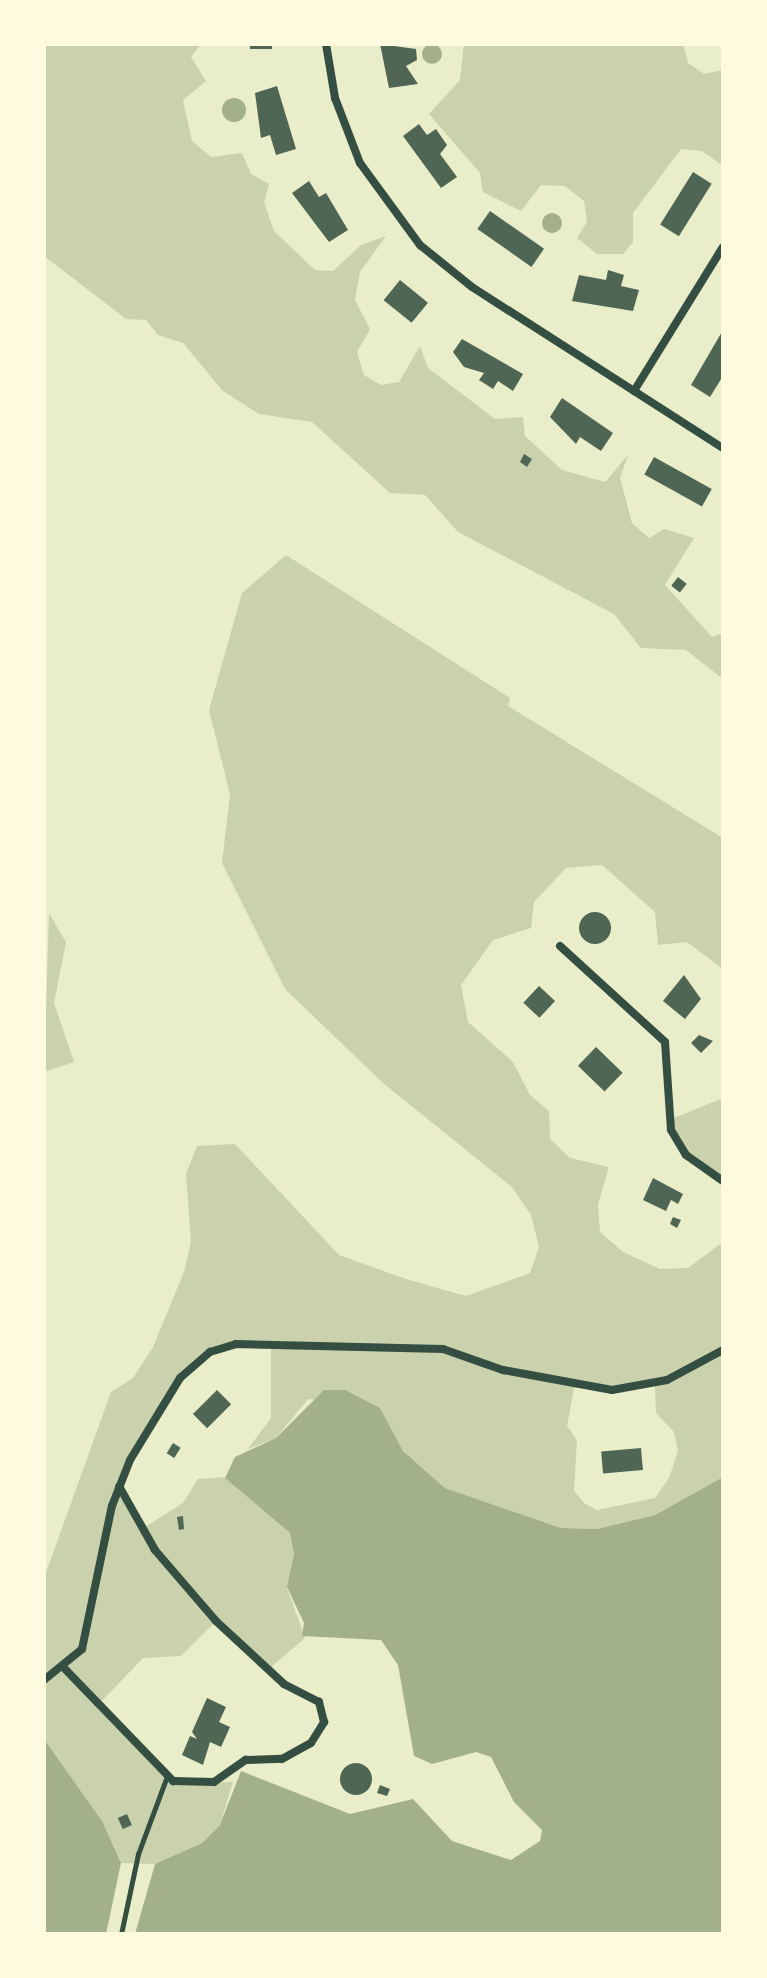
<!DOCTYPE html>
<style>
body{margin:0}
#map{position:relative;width:767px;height:1978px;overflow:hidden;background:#e9edc9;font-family:Signika,sans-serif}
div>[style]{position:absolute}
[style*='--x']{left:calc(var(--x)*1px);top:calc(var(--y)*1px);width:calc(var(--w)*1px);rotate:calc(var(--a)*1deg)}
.green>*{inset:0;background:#cad2ad}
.water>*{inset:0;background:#a3b18a}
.round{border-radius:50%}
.building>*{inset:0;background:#4f6655;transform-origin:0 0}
.service>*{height:5px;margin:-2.5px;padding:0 2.5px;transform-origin:2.5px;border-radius:2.5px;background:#344e41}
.minor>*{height:8px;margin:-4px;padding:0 4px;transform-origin:4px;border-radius:4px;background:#344e41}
span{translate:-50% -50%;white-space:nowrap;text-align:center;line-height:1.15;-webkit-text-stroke:6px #fefae0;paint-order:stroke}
.frame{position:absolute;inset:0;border:46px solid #fefae0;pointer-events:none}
</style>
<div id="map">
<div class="green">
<i style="clip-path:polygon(44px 44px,201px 44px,191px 57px,206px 81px,183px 100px,192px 141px,211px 157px,242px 153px,251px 174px,269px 184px,264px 202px,274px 231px,315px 270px,333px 271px,361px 245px,386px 236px,360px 272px,355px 300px,370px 329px,357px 352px,364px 375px,381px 385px,399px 382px,420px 346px,428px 368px,495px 419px,523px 417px,525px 436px,562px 470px,605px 482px,628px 455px,620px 478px,632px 523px,649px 538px,664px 529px,694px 538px,665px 585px,712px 637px,723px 633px,723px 679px,686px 650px,641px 648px,614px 614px,458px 532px,425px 495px,390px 493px,312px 422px,259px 414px,223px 391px,183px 343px,158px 335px,146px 320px,126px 319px,44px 256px)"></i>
<i style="clip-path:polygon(464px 44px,683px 44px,688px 63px,704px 74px,723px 70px,723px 166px,702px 151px,681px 149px,633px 213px,633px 242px,623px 254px,597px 254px,577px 238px,587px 222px,584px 201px,565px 186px,541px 185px,521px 211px,483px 192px,480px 173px,429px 114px,460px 80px)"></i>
<i style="clip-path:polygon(evenodd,286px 555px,510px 698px,508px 706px,723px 838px,723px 969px,687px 942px,658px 945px,655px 912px,602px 865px,566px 868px,534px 902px,531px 928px,493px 940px,461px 985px,468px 1022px,513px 1062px,530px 1095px,549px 1111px,550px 1139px,570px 1158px,609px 1167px,598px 1204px,600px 1232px,623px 1252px,660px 1269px,688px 1268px,723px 1242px,723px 1477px,655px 1515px,597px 1529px,561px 1528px,445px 1488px,403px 1451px,380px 1408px,308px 1399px,276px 1438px,248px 1449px,271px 1418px,271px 1348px,220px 1349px,191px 1367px,138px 1448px,120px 1492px,145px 1527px,183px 1503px,198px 1479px,224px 1477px,290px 1533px,294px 1554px,287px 1588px,305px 1638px,271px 1667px,214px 1623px,181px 1656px,143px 1658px,101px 1702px,97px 1708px,110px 1722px,175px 1784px,233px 1782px,220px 1825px,202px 1843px,155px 1864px,121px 1863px,102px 1821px,44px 1739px,44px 1578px,111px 1392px,133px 1378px,153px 1347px,184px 1272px,191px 1242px,186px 1174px,197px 1146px,235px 1144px,339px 1255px,406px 1279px,466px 1296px,530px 1273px,539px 1247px,531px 1215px,512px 1187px,383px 1083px,285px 989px,222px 863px,230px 794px,209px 710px,242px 593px,286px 555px,655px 1386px,656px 1413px,674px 1432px,678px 1451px,669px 1478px,655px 1498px,597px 1510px,584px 1503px,574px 1491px,577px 1440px,567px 1426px,574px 1388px,655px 1386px)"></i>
<i style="clip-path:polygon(49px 913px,66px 942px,54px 1003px,74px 1062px,44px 1072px)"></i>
<i style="clip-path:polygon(723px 1098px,723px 1182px,687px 1158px,669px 1120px)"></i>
</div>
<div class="water">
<i class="round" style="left:422px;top:44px;width:20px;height:20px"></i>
<i class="round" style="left:222px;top:98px;width:24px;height:24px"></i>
<i class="round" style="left:542px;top:213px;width:20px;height:20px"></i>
<i style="clip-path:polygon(324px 1390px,345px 1390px,380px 1408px,403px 1451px,445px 1488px,561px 1528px,597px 1529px,655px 1515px,723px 1477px,723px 1934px,135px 1934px,155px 1864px,202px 1843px,220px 1825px,241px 1771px,350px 1814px,413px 1799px,452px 1841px,511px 1860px,540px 1841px,542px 1830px,514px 1802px,491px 1757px,476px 1752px,432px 1764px,414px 1756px,398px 1665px,381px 1640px,302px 1636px,304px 1623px,287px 1587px,294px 1554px,290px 1533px,225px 1478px,235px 1457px,276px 1438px)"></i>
<i style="clip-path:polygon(44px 1739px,102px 1821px,121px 1863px,106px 1934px,44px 1934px)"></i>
</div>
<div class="building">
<i style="left:250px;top:44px;width:22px;height:5px"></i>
<i style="clip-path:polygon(380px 44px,416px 49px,417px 60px,406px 66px,418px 84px,389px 88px)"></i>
<i style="clip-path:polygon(277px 86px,296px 149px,276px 155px,270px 135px,261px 138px,255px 93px)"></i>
<i style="clip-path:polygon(419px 124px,427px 135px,436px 129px,447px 145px,440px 154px,457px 177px,441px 188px,403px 136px)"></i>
<i style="left:693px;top:172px;width:22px;height:62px;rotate:32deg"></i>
<i style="clip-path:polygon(309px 181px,319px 197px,326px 193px,348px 230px,329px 242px,292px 193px)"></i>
<i style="left:490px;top:211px;width:66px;height:22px;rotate:35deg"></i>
<i style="clip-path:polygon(608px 270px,624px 275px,621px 286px,639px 290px,633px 311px,572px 301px,579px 275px,606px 280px)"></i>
<i style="left:400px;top:280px;width:36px;height:26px;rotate:39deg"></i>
<i style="clip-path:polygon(723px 330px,723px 376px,710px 397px,691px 385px)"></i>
<i style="clip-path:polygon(462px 339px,523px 374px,513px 391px,498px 381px,493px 389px,479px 380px,484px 373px,464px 367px,453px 352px)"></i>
<i style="clip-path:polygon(562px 398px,613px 433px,601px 451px,580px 437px,576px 444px,550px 417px)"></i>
<i style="clip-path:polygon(524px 454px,532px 459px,527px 467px,520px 462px)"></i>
<i style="left:654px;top:457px;width:66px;height:20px;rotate:29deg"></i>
<i style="left:678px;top:577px;width:11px;height:11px;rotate:38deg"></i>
<i class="round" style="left:579px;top:912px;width:32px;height:32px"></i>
<i style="clip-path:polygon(684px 975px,701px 999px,685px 1019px,663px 1001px)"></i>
<i style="left:539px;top:986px;width:22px;height:23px;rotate:43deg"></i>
<i style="clip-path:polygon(699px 1035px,713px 1041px,701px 1053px,691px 1043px)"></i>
<i style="left:596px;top:1047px;width:37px;height:26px;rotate:44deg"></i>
<i style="clip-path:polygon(653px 1178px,683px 1194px,678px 1204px,671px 1200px,666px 1211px,643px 1200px)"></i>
<i style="clip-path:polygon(673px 1217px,681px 1220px,677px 1228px,670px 1224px)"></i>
<i style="left:217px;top:1390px;width:20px;height:34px;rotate:45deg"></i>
<i style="left:173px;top:1443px;width:9px;height:12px;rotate:32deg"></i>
<i style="left:641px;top:1448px;width:22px;height:40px;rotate:85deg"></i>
<i style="clip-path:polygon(183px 1516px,184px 1529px,179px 1530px,177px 1517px)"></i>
<i style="clip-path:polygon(207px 1698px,226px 1707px,219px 1722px,230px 1727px,221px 1747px,210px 1742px,203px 1765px,182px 1755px,190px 1736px,197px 1739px,192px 1732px)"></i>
<i class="round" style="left:340px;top:1763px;width:32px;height:32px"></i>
<i style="clip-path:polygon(380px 1785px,390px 1789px,387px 1796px,377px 1793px)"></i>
<i style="left:127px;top:1814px;width:12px;height:10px;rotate:66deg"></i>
</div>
<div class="service">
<i style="--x:121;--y:1934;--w:82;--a:-78"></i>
<i style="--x:138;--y:1854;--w:83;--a:-69.6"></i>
</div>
<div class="minor">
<i style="--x:326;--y:44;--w:55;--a:80.5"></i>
<i style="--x:335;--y:98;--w:70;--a:69"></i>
<i style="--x:360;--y:163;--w:102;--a:53.8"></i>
<i style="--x:420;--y:245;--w:67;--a:38.9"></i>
<i style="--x:472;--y:287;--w:298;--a:32.7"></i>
<i style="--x:634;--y:391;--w:169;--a:-58.3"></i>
<i style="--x:560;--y:946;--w:142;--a:42.4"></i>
<i style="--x:665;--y:1042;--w:88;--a:86.1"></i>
<i style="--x:671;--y:1130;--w:29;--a:59"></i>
<i style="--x:686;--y:1155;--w:45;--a:35.1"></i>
<i style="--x:65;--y:1669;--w:156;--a:46"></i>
<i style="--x:173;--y:1781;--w:41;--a:1.4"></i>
<i style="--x:214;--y:1782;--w:39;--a:-35"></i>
<i style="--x:246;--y:1760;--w:36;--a:-2"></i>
<i style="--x:282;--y:1759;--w:33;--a:-29"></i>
<i style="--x:311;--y:1743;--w:25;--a:-58"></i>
<i style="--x:324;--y:1722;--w:21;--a:-104"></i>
<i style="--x:319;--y:1702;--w:39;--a:-153"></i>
<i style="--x:284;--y:1684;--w:93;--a:-137.2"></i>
<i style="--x:216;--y:1621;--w:94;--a:-130.7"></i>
<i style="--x:155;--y:1550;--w:73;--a:-119.4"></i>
<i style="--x:44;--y:1680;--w:49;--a:-39.2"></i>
<i style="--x:82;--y:1649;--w:146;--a:-78.2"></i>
<i style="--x:112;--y:1506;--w:49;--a:-68.6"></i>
<i style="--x:130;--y:1460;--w:96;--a:-58.6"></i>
<i style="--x:180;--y:1378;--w:40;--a:-41"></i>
<i style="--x:210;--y:1352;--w:27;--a:-17"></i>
<i style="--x:236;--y:1344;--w:207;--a:1.4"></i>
<i style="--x:443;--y:1349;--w:64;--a:19.3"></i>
<i style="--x:503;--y:1370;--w:111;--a:10.4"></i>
<i style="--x:612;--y:1390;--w:56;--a:-10.3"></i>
<i style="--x:667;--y:1380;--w:64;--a:-28.2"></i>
</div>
<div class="frame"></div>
</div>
